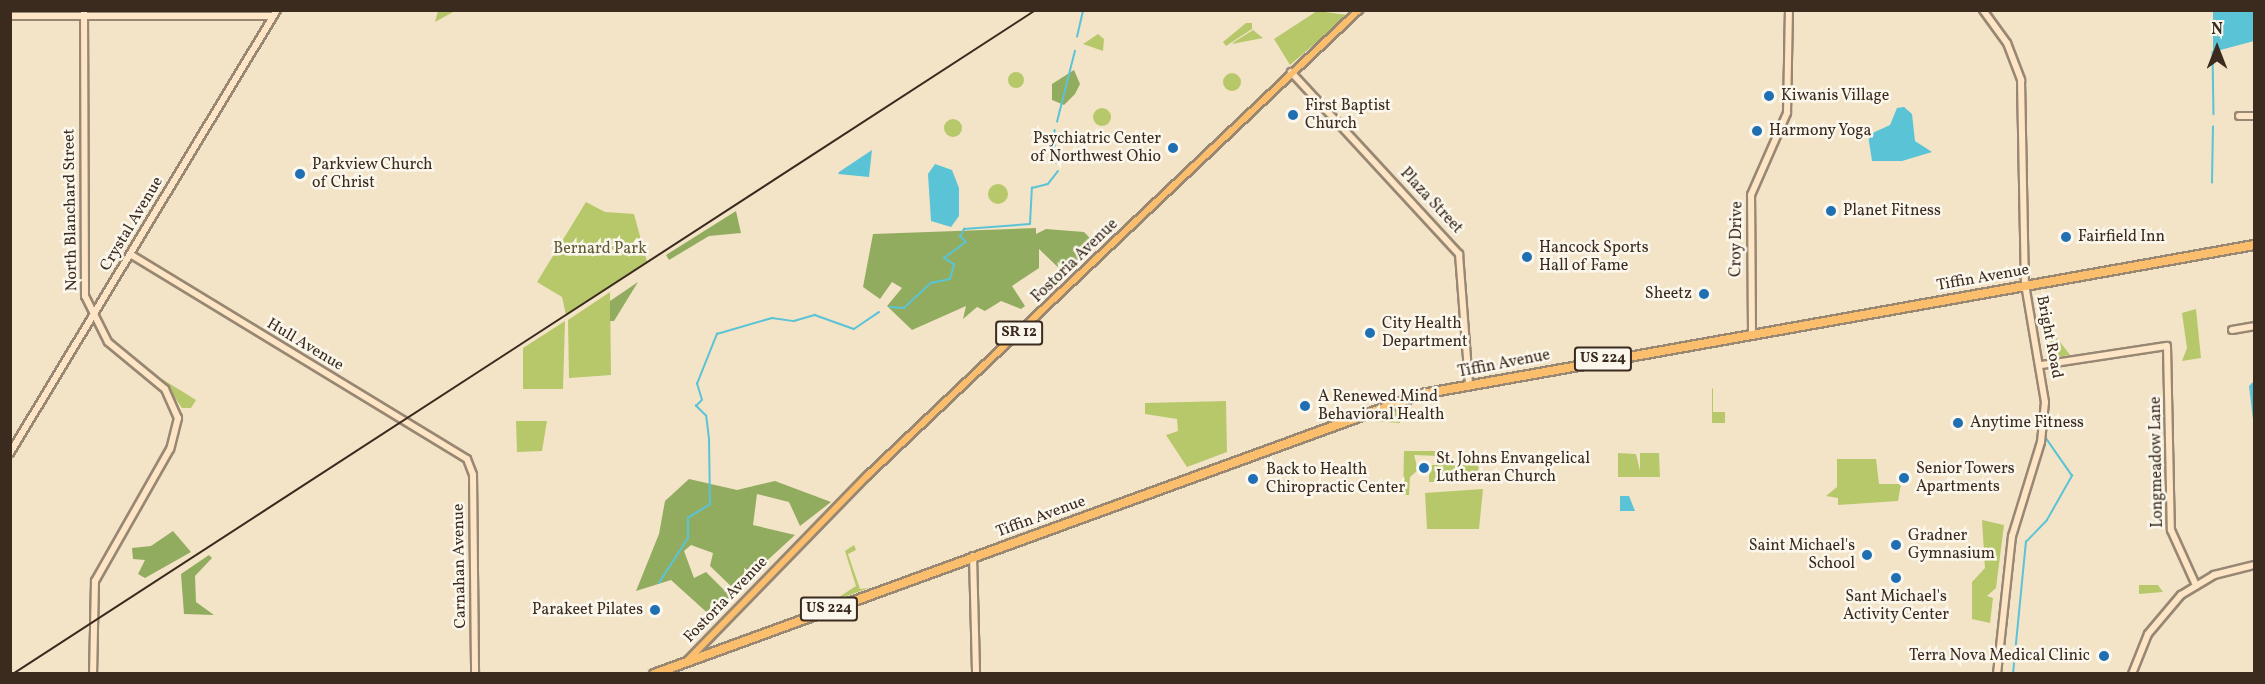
<!DOCTYPE html>
<style>
body{margin:0}
#map{position:relative;width:2265px;height:684px;overflow:hidden;background:#f3e4c8;font-family:Vollkorn,serif}
div>[style]{position:absolute}
[style*='--x']{left:calc(var(--x)*1px);top:calc(var(--y)*1px);width:calc(var(--w)*1px);rotate:calc(var(--a)*1deg)}
.green>*{inset:0;background:#b7c86b}
.round{border-radius:50%}
.forest>*{inset:0;background:#91ac5f}
.water>*{inset:0;background:#5ac3d6}
.stream>*{height:1.5px;margin:-0.75px;padding:0 0.75px;transform-origin:0.75px;border-radius:0.75px;background:#5ac3d6}
.roads{filter:drop-shadow(2px 0 #978773) drop-shadow(-2px 0 #978773) drop-shadow(0 2px #978773) drop-shadow(0 -2px #978773)}
.secondary>*{height:6px;margin:-3px;padding:0 3px;transform-origin:3px;border-radius:3px;background:#fde5c5}
.primary>*{height:6px;margin:-3px;padding:0 3px;transform-origin:3px;border-radius:3px;background:#fabe6d}
.highway>*{height:8px;margin:-4px;padding:0 4px;transform-origin:4px;border-radius:4px;background:#fabe6d}
.rail>*{height:1.5px;margin:-0.75px;padding:0 0.75px;transform-origin:0.75px;border-radius:0.75px;background:#3b2a1e}
.dots>*{width:16px;height:16px;translate:-50% -50%;box-sizing:border-box;border:3px solid #fbf7ec;border-radius:50%}
span{translate:-50% -50%;white-space:nowrap;text-align:center;line-height:1.15;-webkit-text-stroke:5px #fbf7ec;paint-order:stroke}
.shield-label span{padding:2px 4px;background:#fbf7ec;border:2px solid;border-radius:4px;-webkit-text-stroke-width:0}
.shield-label{font-size:15px;color:#3b2a1e;font-weight:700}
.poi-label{font-size:16px;color:#3b2a1e}
.left{translate:0 -50%;text-align:left}
.right{translate:-100% -50%;text-align:right}
.street-label{font-size:16px;color:#3b2a1e}
.park-label{font-size:16px;color:#605935}
.frame{position:absolute;inset:0;border:12px solid #3b2a1e;pointer-events:none}
.north{position:absolute;left:2187px;top:18px;width:60px;height:60px;-webkit-text-stroke:4px #fbf7ec;paint-order:stroke;rotate:0deg;font-size:16px;font-weight:700;line-height:24px;text-align:center;color:#3b2a1e}
.north::after{content:'';display:block;margin:auto;width:21px;height:27px;background:#3b2a1e;clip-path:polygon(50% 0,100% 100%,50% 72%,0 100%)}
</style>
<div id="map">
<div class="green">
<i style="clip-path:polygon(438px 11px,452px 11px,453px 12px,435px 22px)"></i>
<i style="clip-path:polygon(1317px 11px,1348px 15px,1290px 65px,1274px 39px)"></i>
<i style="clip-path:polygon(1246px 23px,1252px 23px,1252px 29px,1226px 46px,1223px 42px)"></i>
<i style="clip-path:polygon(1253px 30px,1263px 38px,1232px 44px,1234px 42px)"></i>
<i style="clip-path:polygon(1098px 34px,1104px 39px,1103px 51px,1083px 44px)"></i>
<i class="round" style="left:1008px;top:72px;width:16px;height:16px"></i>
<i class="round" style="left:1223px;top:73px;width:18px;height:18px"></i>
<i class="round" style="left:1093px;top:108px;width:18px;height:18px"></i>
<i class="round" style="left:944px;top:119px;width:18px;height:18px"></i>
<i class="round" style="left:988px;top:184px;width:20px;height:20px"></i>
<i style="clip-path:polygon(586px 202px,605px 212px,634px 214px,647px 262px,566px 315px,562px 297px,537px 282px)"></i>
<i style="clip-path:polygon(610px 292px,611px 375px,569px 378px,568px 320px)"></i>
<i style="clip-path:polygon(2196px 309px,2201px 358px,2182px 361px,2187px 348px,2182px 313px)"></i>
<i style="clip-path:polygon(565px 321px,563px 389px,523px 389px,523px 348px)"></i>
<i style="clip-path:polygon(2057px 338px,2070px 355px,2047px 358px,2044px 345px)"></i>
<i style="clip-path:polygon(162px 379px,196px 400px,191px 408px,182px 408px)"></i>
<i style="clip-path:polygon(1712px 388px,1713px 389px,1713px 412px,1725px 412px,1725px 423px,1712px 423px)"></i>
<i style="clip-path:polygon(1226px 401px,1227px 452px,1187px 467px,1166px 435px,1178px 431px,1177px 419px,1145px 414px,1145px 403px)"></i>
<i style="clip-path:polygon(1400px 408px,1400px 423px,1371px 421px,1372px 417px)"></i>
<i style="clip-path:polygon(516px 421px,547px 421px,542px 451px,517px 452px)"></i>
<i style="clip-path:polygon(1404px 451px,1444px 451px,1445px 465px,1478px 465px,1480px 481px,1429px 482px,1429px 465px,1439px 465px,1439px 456px,1414px 455px,1418px 470px,1410px 477px,1409px 495px,1403px 495px)"></i>
<i style="clip-path:polygon(1618px 453px,1636px 454px,1640px 471px,1640px 453px,1659px 453px,1660px 477px,1618px 477px)"></i>
<i style="clip-path:polygon(1837px 459px,1876px 459px,1879px 484px,1901px 484px,1898px 501px,1838px 505px,1838px 498px,1826px 496px,1837px 487px)"></i>
<i style="clip-path:polygon(1483px 489px,1479px 529px,1427px 529px,1425px 493px)"></i>
<i style="clip-path:polygon(1982px 520px,2004px 525px,1996px 588px,1987px 596px,1993px 598px,1990px 623px,1972px 619px,1972px 582px,1985px 568px)"></i>
<i style="clip-path:polygon(854px 545px,856px 550px,848px 554px,860px 589px,869px 588px,833px 601px,856px 586px,845px 551px)"></i>
<i style="clip-path:polygon(2139px 585px,2158px 585px,2163px 592px,2139px 594px)"></i>
</div>
<div class="forest">
<i style="clip-path:polygon(1074px 70px,1080px 84px,1075px 94px,1064px 105px,1052px 100px,1052px 84px)"></i>
<i style="clip-path:polygon(736px 211px,741px 233px,709px 236px,669px 260px,666px 255px)"></i>
<i style="clip-path:polygon(1036px 228px,1036px 234px,1046px 229px,1084px 232px,1097px 245px,1065px 274px,1039px 249px,1039px 268px,1012px 286px,1025px 306px,1021px 309px,1001px 301px,985px 311px,977px 307px,963px 319px,966px 306px,912px 330px,887px 306px,902px 288px,892px 282px,880px 299px,863px 287px,873px 234px)"></i>
<i style="clip-path:polygon(638px 282px,614px 321px,610px 321px,610px 301px)"></i>
<i style="clip-path:polygon(689px 479px,737px 490px,775px 481px,831px 502px,800px 526px,789px 502px,757px 494px,753px 525px,795px 535px,735px 590px,710px 566px,713px 553px,691px 545px,684px 551px,694px 578px,706px 572px,733px 599px,713px 618px,671px 580px,636px 591px,659px 534px,665px 501px)"></i>
<i style="clip-path:polygon(173px 531px,191px 552px,145px 578px,138px 574px,145px 560px,133px 559px,132px 548px,151px 546px)"></i>
<i style="clip-path:polygon(209px 555px,212px 558px,195px 576px,196px 602px,214px 615px,184px 614px,181px 574px)"></i>
</div>
<div class="water">
<i style="clip-path:polygon(2213px 11px,2254px 11px,2254px 41px,2213px 52px)"></i>
<i style="clip-path:polygon(1904px 107px,1912px 114px,1915px 141px,1932px 152px,1902px 161px,1872px 161px,1868px 135px,1890px 125px,1897px 108px)"></i>
<i style="clip-path:polygon(872px 150px,869px 177px,838px 174px,839px 172px)"></i>
<i style="clip-path:polygon(935px 164px,952px 170px,959px 188px,959px 216px,951px 227px,931px 221px,928px 174px)"></i>
<i style="clip-path:polygon(2254px 381px,2254px 428px,2249px 386px)"></i>
<i style="clip-path:polygon(1620px 496px,1629px 496px,1635px 511px,1620px 511px)"></i>
</div>
<div class="stream">
<i style="--x:1077;--y:37;--w:28;--a:-77"></i>
<i style="--x:2213;--y:52;--w:62;--a:89.1"></i>
<i style="--x:1057;--y:122;--w:73;--a:-75.8"></i>
<i style="--x:1055;--y:130;--w:33;--a:88"></i>
<i style="--x:2212;--y:183;--w:56;--a:-89"></i>
<i style="--x:890;--y:307;--w:14;--a:4"></i>
<i style="--x:904;--y:308;--w:37;--a:-43"></i>
<i style="--x:931;--y:283;--w:19;--a:-12"></i>
<i style="--x:950;--y:279;--w:15;--a:-74"></i>
<i style="--x:954;--y:265;--w:12;--a:-145"></i>
<i style="--x:944;--y:258;--w:27;--a:-36"></i>
<i style="--x:966;--y:242;--w:8;--a:-140"></i>
<i style="--x:960;--y:237;--w:9;--a:-63"></i>
<i style="--x:964;--y:229;--w:66;--a:-4.3"></i>
<i style="--x:1030;--y:224;--w:36;--a:-87"></i>
<i style="--x:1032;--y:188;--w:16;--a:-14"></i>
<i style="--x:1048;--y:184;--w:16;--a:-52"></i>
<i style="--x:659;--y:583;--w:54;--a:-57.2"></i>
<i style="--x:688;--y:538;--w:20;--a:-90"></i>
<i style="--x:688;--y:518;--w:26;--a:-32"></i>
<i style="--x:710;--y:504;--w:65;--a:-90.9"></i>
<i style="--x:709;--y:439;--w:23;--a:-97"></i>
<i style="--x:706;--y:416;--w:14;--a:-135"></i>
<i style="--x:696;--y:406;--w:8;--a:-45"></i>
<i style="--x:702;--y:400;--w:17;--a:-107"></i>
<i style="--x:697;--y:384;--w:54;--a:-68.2"></i>
<i style="--x:717;--y:334;--w:57;--a:-16.2"></i>
<i style="--x:772;--y:318;--w:22;--a:8"></i>
<i style="--x:794;--y:321;--w:22;--a:-16"></i>
<i style="--x:815;--y:315;--w:41;--a:19.7"></i>
<i style="--x:854;--y:329;--w:30;--a:-34"></i>
<i style="--x:2013;--y:674;--w:133;--a:-84.4"></i>
<i style="--x:2026;--y:542;--w:30;--a:-46"></i>
<i style="--x:2047;--y:520;--w:51;--a:-60.4"></i>
<i style="--x:2072;--y:476;--w:44;--a:-124.8"></i>
</div>
<div class="roads">
<div class="secondary">
<i style="--x:84;--y:10;--w:286;--a:89.8"></i>
<i style="--x:85;--y:296;--w:51;--a:63.4"></i>
<i style="--x:108;--y:342;--w:74;--a:39.5"></i>
<i style="--x:165;--y:389;--w:32;--a:66"></i>
<i style="--x:178;--y:418;--w:32;--a:104"></i>
<i style="--x:170;--y:449;--w:152;--a:119.6"></i>
<i style="--x:95;--y:581;--w:93;--a:91.2"></i>
<i style="--x:1983;--y:10;--w:41;--a:54"></i>
<i style="--x:2007;--y:43;--w:40;--a:69"></i>
<i style="--x:2021;--y:80;--w:204;--a:88.9"></i>
<i style="--x:2025;--y:284;--w:120;--a:80.4"></i>
<i style="--x:2045;--y:402;--w:40;--a:95.7"></i>
<i style="--x:2041;--y:442;--w:98;--a:107.1"></i>
<i style="--x:2012;--y:536;--w:139;--a:96.2"></i>
<i style="--x:10;--y:16;--w:263;--a:0"></i>
<i style="--x:1291;--y:72;--w:248;--a:47.3"></i>
<i style="--x:1459;--y:254;--w:130;--a:85.6"></i>
<i style="--x:2239;--y:116;--w:15;--a:0"></i>
<i style="--x:130;--y:254;--w:394;--a:31.3"></i>
<i style="--x:467;--y:459;--w:17;--a:69"></i>
<i style="--x:473;--y:475;--w:199;--a:89.4"></i>
<i style="--x:2232;--y:330;--w:22;--a:-10"></i>
<i style="--x:1752;--y:332;--w:137;--a:-90.4"></i>
<i style="--x:1751;--y:195;--w:90;--a:-66.3"></i>
<i style="--x:1787;--y:113;--w:103;--a:-88.9"></i>
<i style="--x:2041;--y:365;--w:127;--a:-8.6"></i>
<i style="--x:2167;--y:346;--w:184;--a:88.8"></i>
<i style="--x:2171;--y:530;--w:60;--a:65.6"></i>
<i style="--x:10;--y:453;--w:517;--a:-58.92"></i>
<i style="--x:973;--y:556;--w:118;--a:88.5"></i>
<i style="--x:2132;--y:674;--w:43;--a:-68.2"></i>
<i style="--x:2148;--y:634;--w:51;--a:-49.8"></i>
<i style="--x:2181;--y:595;--w:39;--a:-31"></i>
<i style="--x:2214;--y:575;--w:41;--a:-14"></i>
</div>
<div class="primary">
<i style="--x:686;--y:662;--w:260;--a:-45.8"></i>
<i style="--x:867;--y:476;--w:678;--a:-43.45"></i>
</div>
<div class="highway">
<i style="--x:654;--y:674;--w:817;--a:-20.03"></i>
<i style="--x:1422;--y:394;--w:845;--a:-10.15"></i>
</div>
</div>
<div class="rail">
<i style="--x:13;--y:674;--w:1220;--a:-32.99"></i>
</div>
<div class="dots">
<i style="left:1769px;top:96px;background:#1f6fb2"></i>
<i style="left:1293px;top:115px;background:#1f6fb2"></i>
<i style="left:1757px;top:131px;background:#1f6fb2"></i>
<i style="left:1173px;top:148px;background:#1f6fb2"></i>
<i style="left:300px;top:174px;background:#1f6fb2"></i>
<i style="left:1831px;top:211px;background:#1f6fb2"></i>
<i style="left:2066px;top:237px;background:#1f6fb2"></i>
<i style="left:1527px;top:257px;background:#1f6fb2"></i>
<i style="left:1704px;top:294px;background:#1f6fb2"></i>
<i style="left:1370px;top:333px;background:#1f6fb2"></i>
<i style="left:1305px;top:406px;background:#1f6fb2"></i>
<i style="left:1958px;top:423px;background:#1f6fb2"></i>
<i style="left:1424px;top:468px;background:#1f6fb2"></i>
<i style="left:1904px;top:478px;background:#1f6fb2"></i>
<i style="left:1253px;top:479px;background:#1f6fb2"></i>
<i style="left:1896px;top:545px;background:#1f6fb2"></i>
<i style="left:1867px;top:555px;background:#1f6fb2"></i>
<i style="left:1896px;top:578px;background:#1f6fb2"></i>
<i style="left:655px;top:610px;background:#1f6fb2"></i>
<i style="left:2104px;top:656px;background:#1f6fb2"></i>
</div>
<div class="shield-label">
<span style="left:1019px;top:333px">SR 12</span>
<span style="left:1603px;top:359px">US 224</span>
<span style="left:829px;top:609px">US 224</span>
</div>
<div class="poi-label">
<span class="left" style="left:1781px;top:96px">Kiwanis Village</span>
<span class="left" style="left:1305px;top:115px">First Baptist<br>Church</span>
<span class="left" style="left:1769px;top:131px">Harmony Yoga</span>
<span class="right" style="left:1161px;top:148px">Psychiatric Center<br>of Northwest Ohio</span>
<span class="left" style="left:312px;top:174px">Parkview Church<br>of Christ</span>
<span class="left" style="left:1843px;top:211px">Planet Fitness</span>
<span class="left" style="left:2078px;top:237px">Fairfield Inn</span>
<span class="left" style="left:1539px;top:257px">Hancock Sports<br>Hall of Fame</span>
<span class="right" style="left:1692px;top:294px">Sheetz</span>
<span class="left" style="left:1382px;top:333px">City Health<br>Department</span>
<span class="left" style="left:1318px;top:406px">A Renewed Mind<br>Behavioral Health</span>
<span class="left" style="left:1970px;top:423px">Anytime Fitness</span>
<span class="left" style="left:1436px;top:468px">St. Johns Envangelical<br>Lutheran Church</span>
<span class="left" style="left:1916px;top:478px">Senior Towers<br>Apartments</span>
<span class="left" style="left:1266px;top:479px">Back to Health<br>Chiropractic Center</span>
<span class="left" style="left:1908px;top:545px">Gradner<br>Gymnasium</span>
<span class="right" style="left:1855px;top:555px">Saint Michael's<br>School</span>
<span style="left:1896px;top:606px">Sant Michael's<br>Activity Center</span>
<span class="right" style="left:643px;top:610px">Parakeet Pilates</span>
<span class="right" style="left:2090px;top:656px">Terra Nova Medical Clinic</span>
</div>
<div class="street-label">
<span style="left:1431px;top:201px;rotate:47deg">Plaza Street</span>
<span style="left:71px;top:210px;rotate:-91deg">North Blanchard Street</span>
<span style="left:132px;top:224px;rotate:-59deg">Crystal Avenue</span>
<span style="left:1737px;top:239px;rotate:-89deg">Croy Drive</span>
<span style="left:1075px;top:261px;rotate:-44deg">Fostoria Avenue</span>
<span style="left:1983px;top:278px;rotate:-10deg">Tiffin Avenue</span>
<span style="left:2049px;top:337px;rotate:79deg">Bright Road</span>
<span style="left:305px;top:345px;rotate:31deg">Hull Avenue</span>
<span style="left:1504px;top:364px;rotate:-11deg">Tiffin Avenue</span>
<span style="left:2157px;top:462px;rotate:-91deg">Longmeadow Lane</span>
<span style="left:1041px;top:517px;rotate:-20deg">Tiffin Avenue</span>
<span style="left:460px;top:566px;rotate:-91deg">Carnahan Avenue</span>
<span style="left:726px;top:600px;rotate:-46deg">Fostoria Avenue</span>
</div>
<div class="park-label">
<span style="left:600px;top:249px">Bernard Park</span>
</div>
<div class="frame"></div>
<div class="north">N</div>
</div>
